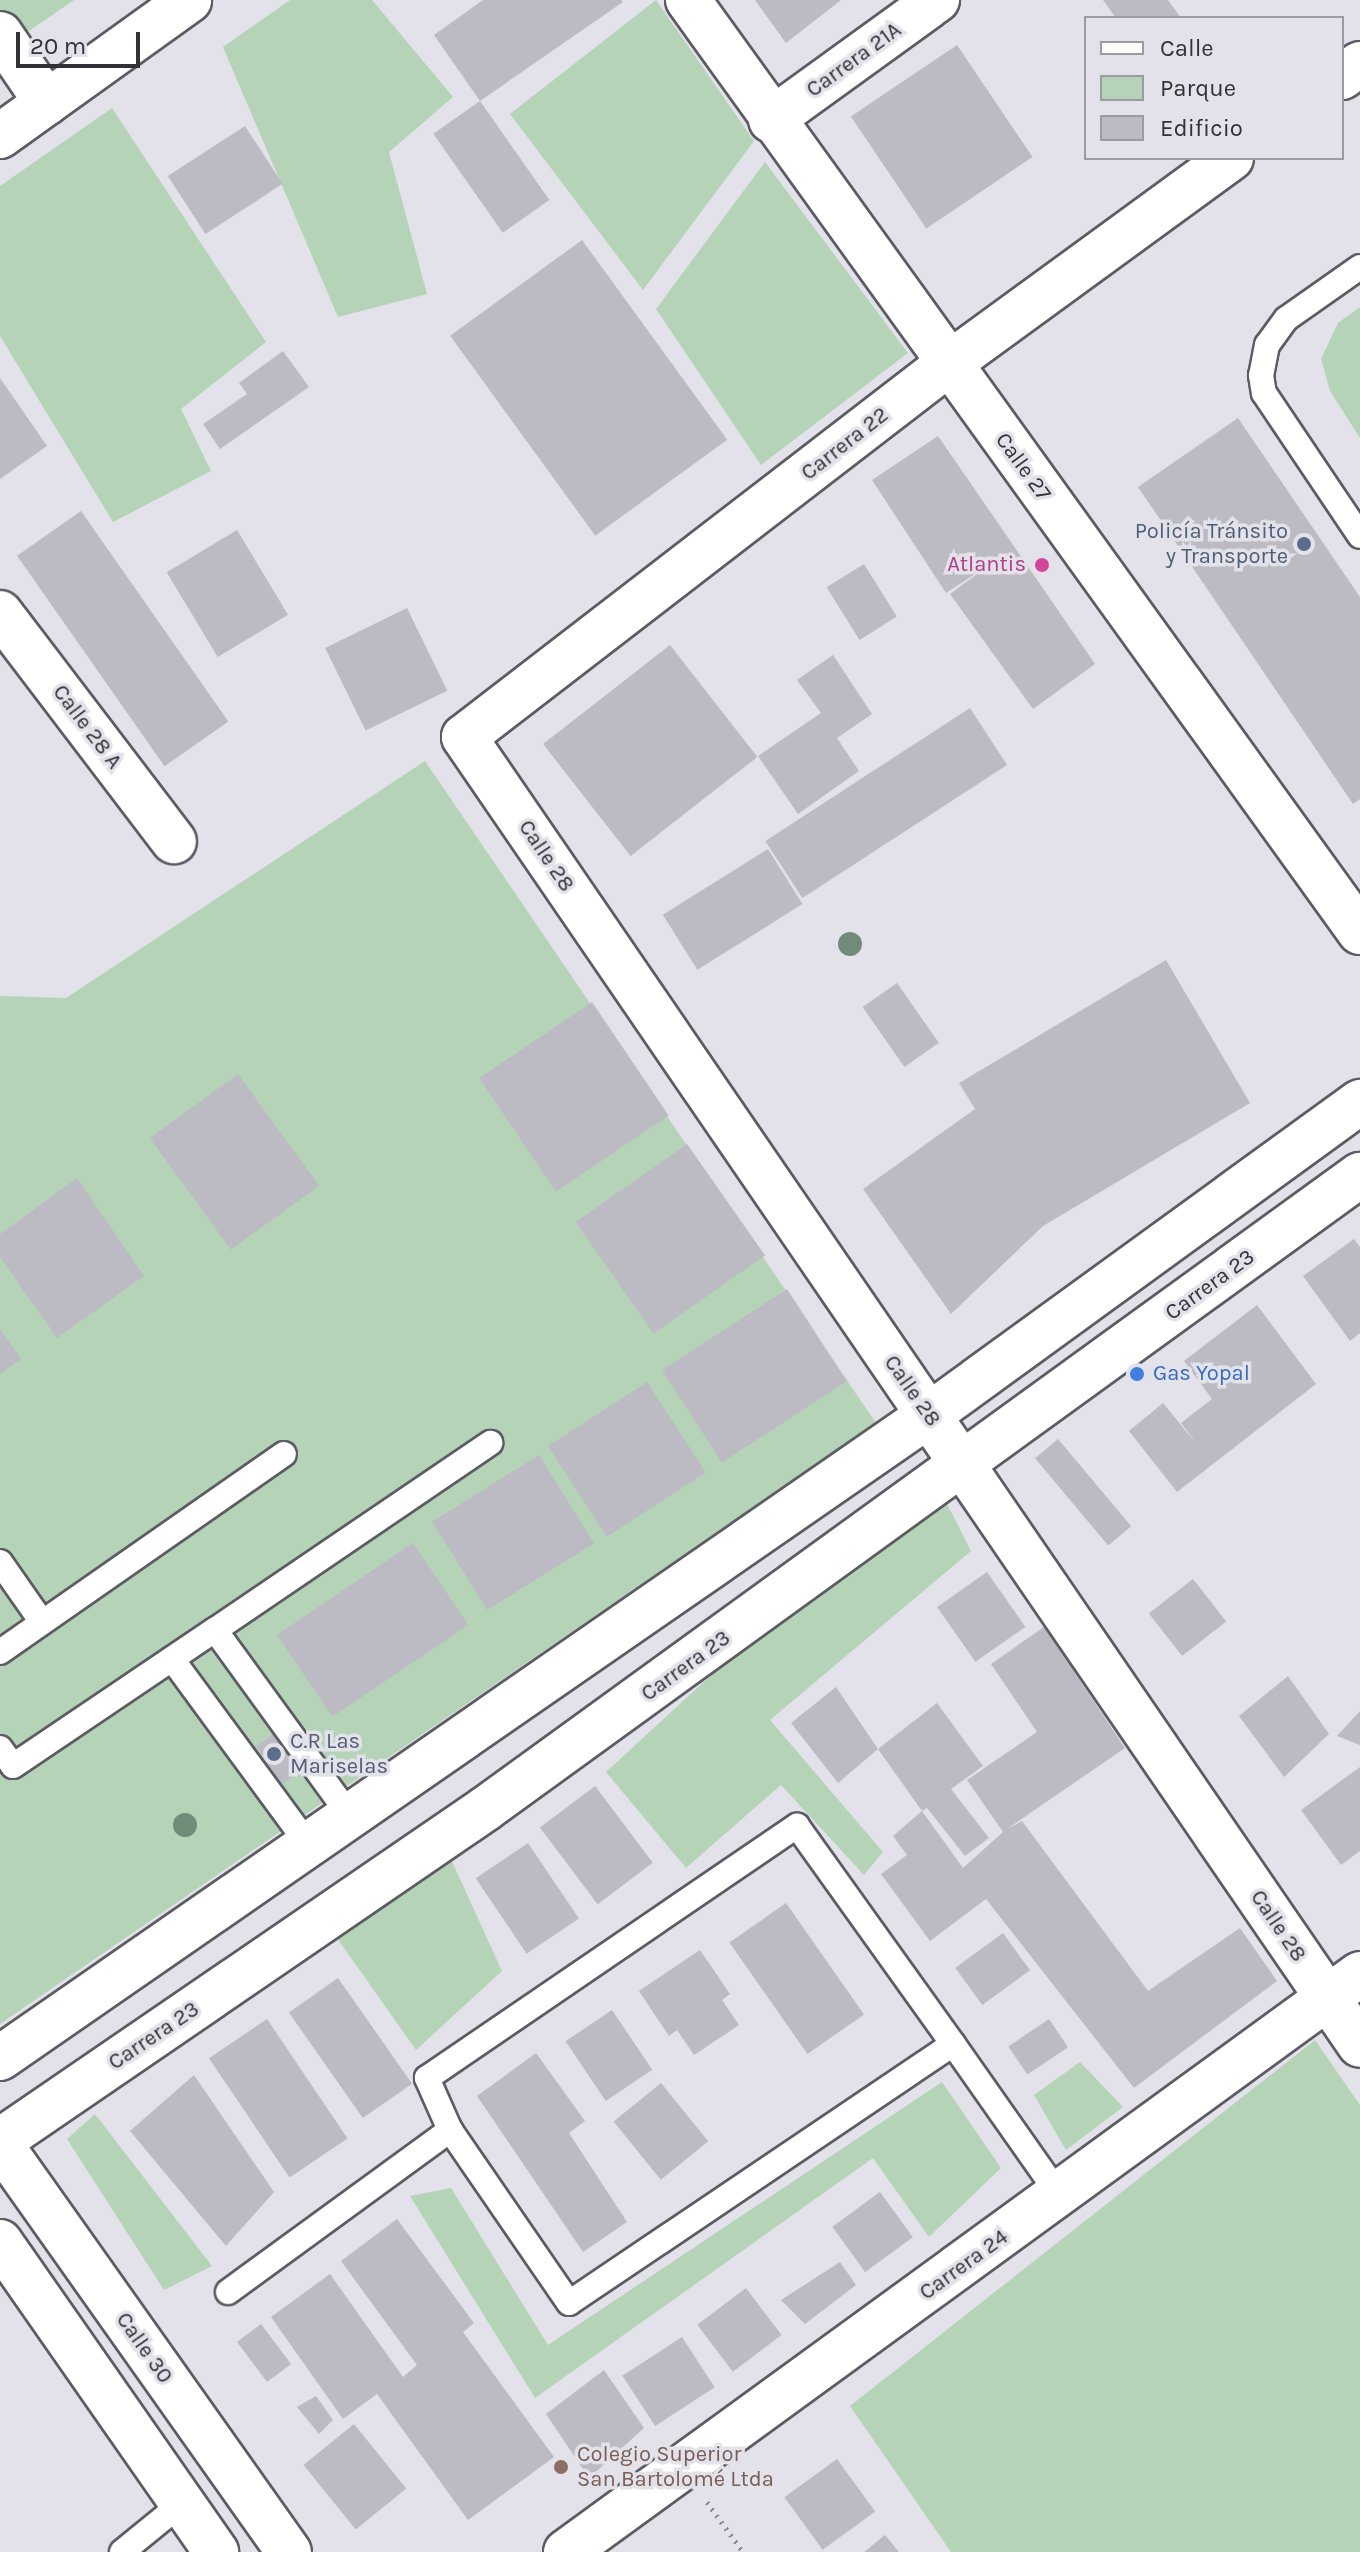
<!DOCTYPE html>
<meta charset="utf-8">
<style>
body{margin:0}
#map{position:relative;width:1360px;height:2552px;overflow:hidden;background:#e3e1ea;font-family:Karla,sans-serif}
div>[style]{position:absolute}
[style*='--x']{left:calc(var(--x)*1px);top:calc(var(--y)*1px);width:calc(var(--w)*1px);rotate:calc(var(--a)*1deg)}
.green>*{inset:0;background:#b5d4b7}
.building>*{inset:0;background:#bcbac3;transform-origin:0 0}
.path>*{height:5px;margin-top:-2.5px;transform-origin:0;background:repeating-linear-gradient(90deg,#8d8c92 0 2px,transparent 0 8px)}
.roads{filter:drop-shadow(2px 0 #5d5b63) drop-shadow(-2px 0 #5d5b63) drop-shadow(0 2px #5d5b63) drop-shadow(0 -2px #5d5b63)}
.lane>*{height:24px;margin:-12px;padding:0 12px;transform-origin:12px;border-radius:12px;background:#fff}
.street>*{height:44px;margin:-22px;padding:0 22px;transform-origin:22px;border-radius:22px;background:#fff}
.secondary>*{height:44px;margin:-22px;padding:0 22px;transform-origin:22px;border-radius:22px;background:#fff}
.trees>*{width:24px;height:24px;margin:-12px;border-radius:50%;background:#708c78}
.dots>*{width:22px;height:22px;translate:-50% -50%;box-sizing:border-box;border:4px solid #e3e1ea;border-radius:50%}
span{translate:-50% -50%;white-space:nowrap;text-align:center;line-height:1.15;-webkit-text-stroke:7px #e3e1ea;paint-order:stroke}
.street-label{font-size:22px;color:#323135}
.service-label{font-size:22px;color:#4e5e75}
.right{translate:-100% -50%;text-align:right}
.left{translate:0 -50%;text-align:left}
.hotel-label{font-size:22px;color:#b23c85}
.shop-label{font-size:22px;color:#366cbe}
.education-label{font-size:22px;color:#785e54}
.legend{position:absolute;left:1084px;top:16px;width:260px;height:144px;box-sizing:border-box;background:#e3e1ea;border:2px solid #9c9ba2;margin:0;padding:10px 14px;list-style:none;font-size:24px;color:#323135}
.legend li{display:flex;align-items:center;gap:16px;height:40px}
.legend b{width:40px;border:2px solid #9c9ba2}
.scale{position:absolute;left:16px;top:32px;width:124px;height:36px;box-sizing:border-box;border:4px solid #323135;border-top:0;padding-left:10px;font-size:24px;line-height:28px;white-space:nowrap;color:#323135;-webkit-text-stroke:6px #e3e1ea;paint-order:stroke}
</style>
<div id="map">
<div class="green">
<i style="clip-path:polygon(0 0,74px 0,10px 44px,0 27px)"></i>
<i style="clip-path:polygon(290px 0,372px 0,453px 97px,389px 152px,427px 294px,338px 317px,223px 47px)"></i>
<i style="clip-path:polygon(656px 0,754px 141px,643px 290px,510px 114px)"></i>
<i style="clip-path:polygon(112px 108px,266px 342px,181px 409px,211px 471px,113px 522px,0 336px,0 186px)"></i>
<i style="clip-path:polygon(765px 162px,908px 353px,761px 465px,656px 309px)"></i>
<i style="clip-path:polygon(1360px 307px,1360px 438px,1330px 391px,1321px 359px,1338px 323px)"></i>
<i style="clip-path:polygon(425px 761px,876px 1423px,0 2024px,0 996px,66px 998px)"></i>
<i style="clip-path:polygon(943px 1496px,971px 1551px,770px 1720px,883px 1852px,864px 1875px,781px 1785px,686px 1868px,606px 1772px,747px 1642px)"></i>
<i style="clip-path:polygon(450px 1857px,502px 1971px,416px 2050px,337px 1938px)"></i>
<i style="clip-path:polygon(1315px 2040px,1360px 2105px,1360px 2552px,951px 2552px,850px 2406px)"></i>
<i style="clip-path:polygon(1080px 2062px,1123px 2107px,1066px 2150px,1034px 2095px)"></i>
<i style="clip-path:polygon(942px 2082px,1001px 2168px,929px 2237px,873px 2158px,535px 2398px,410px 2196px,451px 2188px,548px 2345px)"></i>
<i style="clip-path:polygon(95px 2114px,212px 2266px,164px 2290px,67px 2139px)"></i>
</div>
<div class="building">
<i style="clip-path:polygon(483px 0,621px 0,623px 2px,480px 101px,434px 35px)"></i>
<i style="clip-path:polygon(755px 0,841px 0,786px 43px)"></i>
<i style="clip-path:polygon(1103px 0,1168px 0,1181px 18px,1116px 18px)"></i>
<i style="left:957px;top:45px;width:135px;height:128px;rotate:56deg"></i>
<i style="left:480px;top:101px;width:121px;height:57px;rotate:55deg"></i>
<i style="left:245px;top:126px;width:69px;height:92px;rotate:57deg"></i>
<i style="left:582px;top:240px;width:247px;height:163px;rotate:54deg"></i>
<i style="clip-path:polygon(283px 351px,309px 387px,220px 449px,203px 424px,247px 394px,239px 383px)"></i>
<i style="clip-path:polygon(0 378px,47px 446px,0 479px)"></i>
<i style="clip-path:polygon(1238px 418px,1360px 597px,1360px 799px,1353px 804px,1138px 487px)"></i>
<i style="clip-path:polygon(938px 436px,1095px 664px,1033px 709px,950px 594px,992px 563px,946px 593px,872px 480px)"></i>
<i style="left:81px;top:511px;width:257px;height:78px;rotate:55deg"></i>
<i style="left:237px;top:530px;width:99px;height:82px;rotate:59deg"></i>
<i style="left:864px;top:564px;width:62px;height:44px;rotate:58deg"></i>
<i style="left:407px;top:608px;width:92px;height:91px;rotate:64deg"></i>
<i style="left:670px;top:645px;width:142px;height:161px;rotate:52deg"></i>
<i style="clip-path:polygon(833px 655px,872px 714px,837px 738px,859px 771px,798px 814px,758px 756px,821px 713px,797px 680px)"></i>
<i style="left:970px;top:708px;width:68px;height:244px;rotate:57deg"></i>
<i style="left:768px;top:849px;width:65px;height:124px;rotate:58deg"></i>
<i style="clip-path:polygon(1166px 960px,1250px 1103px,1043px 1226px,951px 1314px,863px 1189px,975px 1109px,959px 1083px)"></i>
<i style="left:897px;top:983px;width:73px;height:42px;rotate:55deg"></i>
<i style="left:592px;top:1002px;width:137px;height:136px;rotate:56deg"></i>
<i style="left:238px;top:1074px;width:138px;height:109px;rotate:54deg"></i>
<i style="left:687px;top:1144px;width:136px;height:136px;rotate:55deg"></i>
<i style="clip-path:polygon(77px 1178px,144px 1276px,57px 1338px,0 1257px,0 1234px)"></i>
<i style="clip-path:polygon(1354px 1239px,1360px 1247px,1360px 1333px,1350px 1341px,1303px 1276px)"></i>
<i style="left:787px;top:1289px;width:110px;height:149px;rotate:57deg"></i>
<i style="clip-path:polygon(1257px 1305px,1316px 1384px,1177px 1492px,1129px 1431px,1163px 1403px,1198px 1446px,1181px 1423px,1212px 1399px,1184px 1361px)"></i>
<i style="clip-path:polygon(0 1329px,21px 1359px,0 1374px)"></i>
<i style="left:647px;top:1382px;width:108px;height:118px;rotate:57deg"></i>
<i style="left:1058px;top:1439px;width:114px;height:30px;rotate:50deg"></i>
<i style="left:539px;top:1455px;width:104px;height:126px;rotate:58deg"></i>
<i style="left:413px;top:1543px;width:99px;height:164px;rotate:56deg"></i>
<i style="left:987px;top:1572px;width:67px;height:61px;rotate:55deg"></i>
<i style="left:1193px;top:1579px;width:54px;height:56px;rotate:52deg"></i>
<i style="clip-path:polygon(1044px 1627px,1125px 1748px,1007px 1829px,1022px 1821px,1148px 1991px,1240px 1928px,1277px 1981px,1134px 2088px,986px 1899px,930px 1941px,881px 1874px,907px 1855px,893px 1836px,922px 1811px,963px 1868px,1003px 1832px,967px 1780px,1037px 1732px,991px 1664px)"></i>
<i style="clip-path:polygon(1288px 1676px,1329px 1734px,1284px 1777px,1239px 1716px)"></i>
<i style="clip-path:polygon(836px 1687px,878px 1749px,937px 1703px,983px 1766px,951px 1789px,989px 1838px,965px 1856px,927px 1808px,922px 1811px,878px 1749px,838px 1783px,791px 1723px)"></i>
<i style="clip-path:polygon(1360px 1711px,1360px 1745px,1337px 1736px)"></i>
<i style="left:274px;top:1734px;width:46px;height:22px;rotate:56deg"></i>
<i style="clip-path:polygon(1360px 1767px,1360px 1851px,1341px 1865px,1301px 1810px)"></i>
<i style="left:595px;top:1786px;width:96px;height:69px;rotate:53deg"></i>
<i style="left:528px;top:1843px;width:91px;height:63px;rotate:56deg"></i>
<i style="left:786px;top:1903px;width:136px;height:69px;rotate:55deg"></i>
<i style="left:1003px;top:1933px;width:46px;height:59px;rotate:54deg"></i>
<i style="clip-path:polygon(700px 1950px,730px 1994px,722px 2000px,739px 2025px,694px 2055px,677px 2030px,669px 2036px,639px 1991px)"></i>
<i style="left:338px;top:1978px;width:129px;height:60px;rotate:55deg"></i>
<i style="left:612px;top:2010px;width:72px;height:56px;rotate:56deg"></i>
<i style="left:267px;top:2019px;width:144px;height:70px;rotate:56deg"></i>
<i style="left:1049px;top:2019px;width:34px;height:49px;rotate:56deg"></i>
<i style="clip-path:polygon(536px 2053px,585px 2121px,569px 2133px,627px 2222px,583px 2252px,477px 2096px)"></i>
<i style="clip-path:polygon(194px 2075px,274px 2192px,226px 2246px,130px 2131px)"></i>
<i style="left:661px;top:2083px;width:75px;height:61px;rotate:51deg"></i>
<i style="left:880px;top:2192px;width:56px;height:59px;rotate:54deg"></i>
<i style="clip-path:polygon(397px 2219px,474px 2323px,463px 2332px,554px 2457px,468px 2520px,377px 2394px,343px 2419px,271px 2317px,330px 2274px,403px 2377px,417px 2365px,341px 2261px)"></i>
<i style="clip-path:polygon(840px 2262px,856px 2285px,805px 2324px,781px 2300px)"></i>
<i style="left:746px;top:2288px;width:59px;height:61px;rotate:53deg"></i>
<i style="left:261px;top:2324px;width:50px;height:30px;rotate:53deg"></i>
<i style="left:682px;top:2337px;width:60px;height:71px;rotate:57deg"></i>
<i style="clip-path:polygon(604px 2370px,644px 2428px,589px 2478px,546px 2414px)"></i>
<i style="clip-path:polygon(316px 2396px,333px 2420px,319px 2434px,297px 2407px)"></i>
<i style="left:354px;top:2424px;width:83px;height:65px;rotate:51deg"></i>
<i style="left:837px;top:2459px;width:65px;height:65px;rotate:54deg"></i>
<i style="clip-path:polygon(885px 2535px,899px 2552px,864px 2552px)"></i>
</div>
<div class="path">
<i style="--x:707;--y:2502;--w:62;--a:54.2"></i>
</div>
<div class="roads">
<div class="lane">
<i style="--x:1360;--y:267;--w:90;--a:144.9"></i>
<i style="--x:1286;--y:319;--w:32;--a:126"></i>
<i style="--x:1267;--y:345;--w:31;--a:101"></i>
<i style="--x:1261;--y:375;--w:18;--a:81"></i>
<i style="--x:1264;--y:393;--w:172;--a:56.1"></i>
<i style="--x:0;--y:1562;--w:73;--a:55"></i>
<i style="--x:215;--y:1630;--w:333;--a:-34.2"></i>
<i style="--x:0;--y:1652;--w:346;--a:-34.9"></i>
<i style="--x:172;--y:1659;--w:230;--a:53.7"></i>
<i style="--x:0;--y:1748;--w:22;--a:54"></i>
<i style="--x:13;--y:1766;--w:244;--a:-34"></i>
<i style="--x:215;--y:1630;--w:230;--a:54"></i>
<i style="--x:797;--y:1826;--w:268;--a:54.4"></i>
<i style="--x:953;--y:2044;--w:463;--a:146"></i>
<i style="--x:569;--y:2303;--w:210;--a:-124.5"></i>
<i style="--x:450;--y:2130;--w:57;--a:-113.9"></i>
<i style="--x:427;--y:2078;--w:448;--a:-34.3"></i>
<i style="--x:953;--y:2044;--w:184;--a:54.9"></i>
<i style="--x:228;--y:2292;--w:275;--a:-36.1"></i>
<i style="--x:122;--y:2552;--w:77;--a:-39.2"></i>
</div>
<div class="street">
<i style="--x:688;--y:0;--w:1149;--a:54.21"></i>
<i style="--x:0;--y:34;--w:83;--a:55.7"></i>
<i style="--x:1342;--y:77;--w:22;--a:-36"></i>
<i style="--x:771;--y:120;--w:205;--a:-35.9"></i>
<i style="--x:0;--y:136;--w:233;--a:-35.7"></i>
<i style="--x:1231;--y:158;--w:350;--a:143.9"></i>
<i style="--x:948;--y:364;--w:611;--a:142.38"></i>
<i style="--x:464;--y:737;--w:1585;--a:55.59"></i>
<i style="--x:0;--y:613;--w:287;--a:52.7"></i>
<i style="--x:566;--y:2552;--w:982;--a:-36.05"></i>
</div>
<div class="secondary">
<i style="--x:0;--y:2058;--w:1130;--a:-34.69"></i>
<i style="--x:929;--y:1415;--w:533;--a:-35.99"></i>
<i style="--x:0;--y:2141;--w:588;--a:-34.39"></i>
<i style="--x:485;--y:1809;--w:1081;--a:-35.93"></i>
<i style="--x:0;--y:2144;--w:500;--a:54.7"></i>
<i style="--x:0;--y:2242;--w:378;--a:55.1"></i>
</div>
</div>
<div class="trees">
<i style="left:850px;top:944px"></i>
<i style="left:185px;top:1825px"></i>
</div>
<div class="dots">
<i style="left:1304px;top:544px;background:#5c6f8a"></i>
<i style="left:1042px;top:565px;background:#d1479c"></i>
<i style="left:1137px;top:1374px;background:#3f7fe0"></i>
<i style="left:274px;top:1754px;background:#5c6f8a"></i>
<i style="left:561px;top:2467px;background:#8d6e63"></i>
</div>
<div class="street-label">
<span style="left:854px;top:60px;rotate:-36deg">Carrera 21A</span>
<span style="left:845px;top:444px;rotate:-38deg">Carrera 22</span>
<span style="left:1023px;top:467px;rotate:54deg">Calle 27</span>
<span style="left:87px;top:727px;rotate:53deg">Calle 28 A</span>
<span style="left:546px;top:856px;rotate:56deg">Calle 28</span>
<span style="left:1210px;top:1285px;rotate:-36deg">Carrera 23</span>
<span style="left:912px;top:1391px;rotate:55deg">Calle 28</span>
<span style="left:686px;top:1666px;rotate:-36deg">Carrera 23</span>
<span style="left:1278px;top:1926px;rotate:56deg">Calle 28</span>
<span style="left:154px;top:2036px;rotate:-34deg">Carrera 23</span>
<span style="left:964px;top:2265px;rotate:-36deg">Carrera 24</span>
<span style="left:144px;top:2348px;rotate:55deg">Calle 30</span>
</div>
<div class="service-label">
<span class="right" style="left:1288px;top:544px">Policía Tránsito<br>y Transporte</span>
<span class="left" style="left:290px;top:1754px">C.R Las<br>Mariselas</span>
</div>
<div class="hotel-label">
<span class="right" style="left:1026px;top:565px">Atlantis</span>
</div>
<div class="shop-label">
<span class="left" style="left:1153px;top:1374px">Gas Yopal</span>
</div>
<div class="education-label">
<span class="left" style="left:577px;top:2467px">Colegio Superior<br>San Bartolomé Ltda</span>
</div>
<ul class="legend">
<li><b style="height:10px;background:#fff"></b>Calle</li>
<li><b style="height:22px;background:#b5d4b7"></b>Parque</li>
<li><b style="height:22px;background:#bcbac3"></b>Edificio</li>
</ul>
<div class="scale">20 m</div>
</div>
